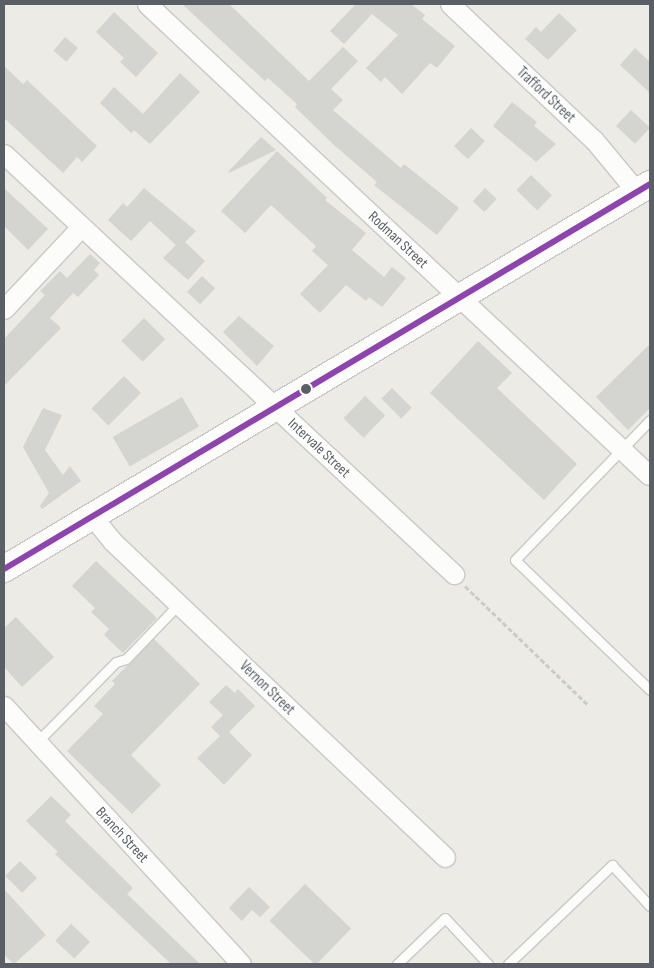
<!DOCTYPE html>
<style>
body{margin:0}
#map{position:relative;width:654px;height:968px;overflow:hidden;background:#ecebe5;font-family:"Sofia Sans Condensed",sans-serif}
div>[style]{position:absolute}
[style*='--x']{left:calc(var(--x)*1px);top:calc(var(--y)*1px);width:calc(var(--w)*1px);rotate:calc(var(--a)*1deg)}
.building>*{inset:0;background:#d4d4d0;transform-origin:0 0}
.path>*{height:3px;margin-top:-1.5px;transform-origin:0;background:repeating-linear-gradient(90deg,#c7cdca 0 5px,transparent 0 7.5px)}
.roads{filter:drop-shadow(1px 0 #c8c9c8) drop-shadow(-1px 0 #c8c9c8) drop-shadow(0 1px #c8c9c8) drop-shadow(0 -1px #c8c9c8)}
.service>*{height:9px;margin:-4.5px;padding:0 4.5px;transform-origin:4.5px;border-radius:4.5px;background:#fcfcfb}
.minor>*{height:19px;margin:-9.5px;padding:0 9.5px;transform-origin:9.5px;border-radius:9.5px;background:#fcfcfb}
.secondary>*{height:26px;margin:-13px;padding:0 13px;transform-origin:13px;border-radius:13px;background:#fcfcfb}
.bus-1>*{height:6px;margin:-3px;padding:0 3px;transform-origin:3px;border-radius:3px;background:#8e44ad}
.dots>*{width:14px;height:14px;translate:-50% -50%;box-sizing:border-box;border:2px solid #fff;border-radius:50%}
span{translate:-50% -50%;white-space:nowrap;text-align:center;line-height:1.15;-webkit-text-stroke:4.5px #fff;paint-order:stroke}
.street-label{font-size:15px;color:#5a5e65}
.frame{position:absolute;inset:0;border:5px solid #5a5e65;pointer-events:none}
</style>
<div id="map">
<div class="building">
<i style="clip-path:polygon(182px 4px,229px 4px,309px 81px,343px 47px,358px 61px,331px 89px,343px 100px,333px 110px,401px 168px,404px 164px,459px 208px,437px 235px,374px 185px,377px 182px,334px 145px,295px 107px,297px 104px,268px 78px,265px 81px)"></i>
<i style="clip-path:polygon(356px 4px,411px 4px,425px 15px,422px 19px,455px 46px,437px 68px,430px 63px,402px 94px,385px 77px,381px 82px,366px 68px,398px 35px,372px 14px,344px 44px,330px 31px)"></i>
<i style="clip-path:polygon(114px 12px,158px 53px,136px 77px,120px 62px,124px 58px,96px 32px)"></i>
<i style="clip-path:polygon(559px 13px,577px 30px,548px 60px,525px 39px,536px 27px,541px 32px)"></i>
<i style="left:65px;top:37px;width:17px;height:18px;rotate:40deg"></i>
<i style="clip-path:polygon(635px 48px,650px 62px,650px 93px,620px 65px)"></i>
<i style="clip-path:polygon(4px 66px,23px 84px,27px 80px,97px 146px,82px 162px,77px 157px,63px 173px,4px 118px)"></i>
<i style="clip-path:polygon(180px 73px,200px 92px,150px 144px,134px 130px,131px 133px,100px 103px,114px 87px,143px 114px)"></i>
<i style="clip-path:polygon(512px 102px,537px 122px,534px 126px,556px 144px,536px 162px,493px 126px)"></i>
<i style="left:631px;top:110px;width:26px;height:22px;rotate:43deg"></i>
<i style="left:471px;top:128px;width:19px;height:25px;rotate:43deg"></i>
<i style="clip-path:polygon(261px 137px,276px 150px,229px 173px,228px 172px)"></i>
<i style="clip-path:polygon(277px 151px,327px 198px,325px 200px,366px 233px,352px 250px,384px 277px,392px 267px,406px 278px,382px 307px,369px 297px,366px 301px,346px 285px,320px 313px,300px 294px,328px 265px,312px 251px,316px 246px,271px 205px,245px 233px,221px 211px)"></i>
<i style="left:531px;top:175px;width:29px;height:21px;rotate:44deg"></i>
<i style="clip-path:polygon(4px 188px,48px 229px,28px 250px,4px 226px)"></i>
<i style="clip-path:polygon(144px 188px,196px 231px,185px 242px,205px 261px,188px 280px,163px 258px,176px 245px,150px 221px,131px 241px,108px 220px,123px 203px,127px 207px)"></i>
<i style="left:485px;top:188px;width:16px;height:18px;rotate:43deg"></i>
<i style="clip-path:polygon(90px 254px,100px 263px,94px 270px,99px 275px,78px 297px,73px 293px,50px 318px,61px 328px,4px 386px,4px 339px,45px 295px,40px 291px,60px 271px,67px 278px)"></i>
<i style="left:202px;top:276px;width:18px;height:22px;rotate:43deg"></i>
<i style="clip-path:polygon(239px 316px,274px 346px,257px 366px,223px 332px)"></i>
<i style="left:144px;top:318px;width:30px;height:32px;rotate:45deg"></i>
<i style="clip-path:polygon(478px 341px,512px 373px,497px 388px,577px 464px,544px 500px,430px 393px)"></i>
<i style="clip-path:polygon(650px 344px,650px 408px,628px 430px,596px 397px)"></i>
<i style="left:124px;top:376px;width:24px;height:46px;rotate:45deg"></i>
<i style="left:392px;top:388px;width:28px;height:15px;rotate:45deg"></i>
<i style="left:365px;top:396px;width:28px;height:31px;rotate:44deg"></i>
<i style="left:182px;top:397px;width:34px;height:80px;rotate:60deg"></i>
<i style="clip-path:polygon(43px 408px,62px 415px,45px 450px,63px 475px,70px 466px,81px 481px,42px 509px,40px 506px,49px 493px,23px 447px)"></i>
<i style="clip-path:polygon(96px 561px,157px 618px,123px 653px,104px 635px,109px 629px,91px 612px,95px 608px,72px 586px)"></i>
<i style="clip-path:polygon(16px 617px,54px 657px,22px 687px,4px 667px,4px 628px)"></i>
<i style="clip-path:polygon(154px 639px,200px 684px,131px 755px,161px 785px,132px 814px,67px 751px,103px 714px,94px 706px,115px 684px,112px 681px)"></i>
<i style="clip-path:polygon(226px 685px,235px 693px,238px 689px,255px 706px,229px 732px,252px 755px,224px 785px,197px 758px,220px 736px,211px 727px,223px 715px,209px 702px)"></i>
<i style="clip-path:polygon(51px 796px,71px 815px,65px 821px,133px 888px,127px 894px,200px 964px,171px 964px,55px 854px,58px 852px,26px 821px)"></i>
<i style="left:20px;top:861px;width:24px;height:21px;rotate:45deg"></i>
<i style="left:305px;top:884px;width:64px;height:51px;rotate:44deg"></i>
<i style="clip-path:polygon(249px 887px,270px 907px,260px 917px,252px 910px,242px 921px,229px 908px)"></i>
<i style="clip-path:polygon(4px 889px,46px 935px,14px 964px,4px 955px)"></i>
<i style="left:71px;top:924px;width:26px;height:23px;rotate:43deg"></i>
</div>
<div class="path">
<i style="--x:465;--y:586;--w:170;--a:44"></i>
</div>
<div class="roads">
<div class="service">
<i style="--x:650;--y:420;--w:194;--a:134"></i>
<i style="--x:515;--y:560;--w:187;--a:43.9"></i>
<i style="--x:37;--y:742;--w:112;--a:-45.4"></i>
<i style="--x:116;--y:662;--w:10;--a:-17"></i>
<i style="--x:126;--y:659;--w:76;--a:-46.1"></i>
<i style="--x:397;--y:964;--w:66;--a:-43.8"></i>
<i style="--x:445;--y:918;--w:63;--a:46.9"></i>
<i style="--x:508;--y:964;--w:144;--a:-43.6"></i>
<i style="--x:612;--y:865;--w:56;--a:47.2"></i>
</div>
<div class="minor">
<i style="--x:147;--y:4;--w:688;--a:43.18"></i>
<i style="--x:450;--y:4;--w:198;--a:43.4"></i>
<i style="--x:594;--y:140;--w:67;--a:50.4"></i>
<i style="--x:4;--y:154;--w:616;--a:43.03"></i>
<i style="--x:4;--y:309;--w:112;--a:-46.8"></i>
<i style="--x:92;--y:516;--w:32;--a:51"></i>
<i style="--x:112;--y:541;--w:459;--a:43.5"></i>
<i style="--x:4;--y:706;--w:350;--a:47.4"></i>
</div>
<div class="secondary">
<i style="--x:4;--y:569;--w:752;--a:-30.79"></i>
</div>
</div>
<div class="bus-1">
<i style="--x:4;--y:569;--w:752;--a:-30.79"></i>
</div>
<div class="dots">
<i style="left:306px;top:389px;background:#5a5e65"></i>
</div>
<div class="street-label">
<span style="left:546px;top:95px;rotate:43deg">Trafford Street</span>
<span style="left:398px;top:240px;rotate:43deg">Rodman Street</span>
<span style="left:319px;top:448px;rotate:43deg">Intervale Street</span>
<span style="left:267px;top:688px;rotate:44deg">Vernon Street</span>
<span style="left:122px;top:835px;rotate:47deg">Branch Street</span>
</div>
<div class="frame"></div>
</div>
